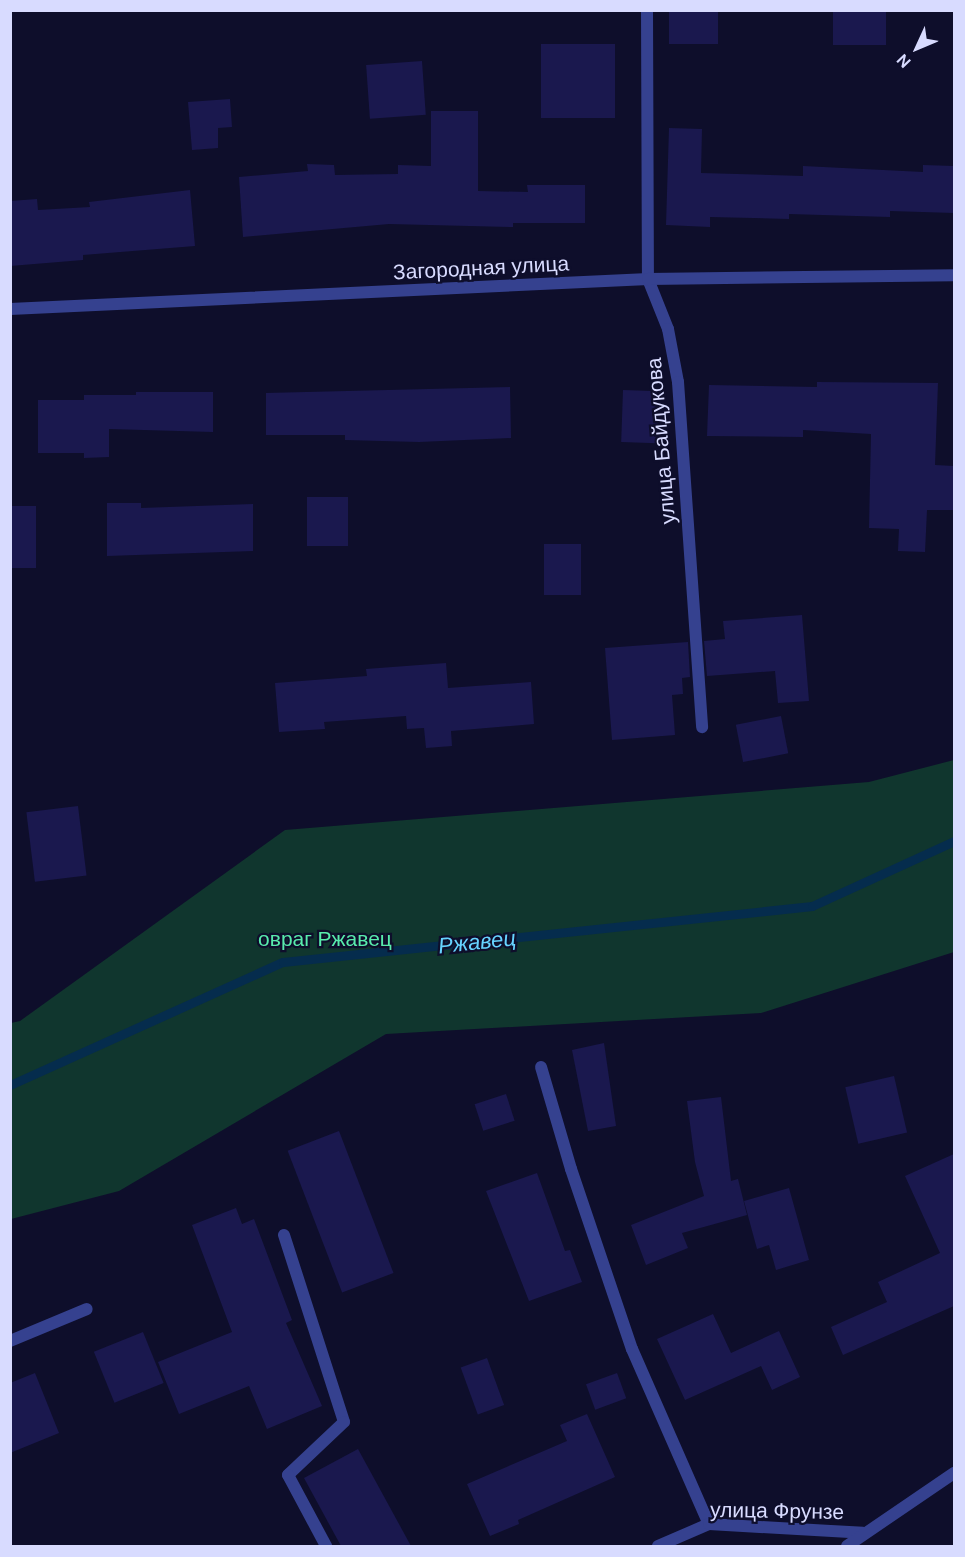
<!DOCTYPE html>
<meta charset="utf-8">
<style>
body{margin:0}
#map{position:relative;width:965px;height:1557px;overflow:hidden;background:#0e0e2b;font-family:"DM Sans",sans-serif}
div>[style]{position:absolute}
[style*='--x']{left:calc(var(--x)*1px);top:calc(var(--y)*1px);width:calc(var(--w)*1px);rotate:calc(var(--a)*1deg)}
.green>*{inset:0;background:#10362e}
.stream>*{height:9px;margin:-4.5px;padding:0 4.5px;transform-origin:4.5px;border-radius:4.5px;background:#052c4d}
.building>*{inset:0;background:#1a184e;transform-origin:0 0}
.service>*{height:12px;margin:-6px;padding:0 6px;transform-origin:6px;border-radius:6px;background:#35418f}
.minor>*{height:12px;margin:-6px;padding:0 6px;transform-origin:6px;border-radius:6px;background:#35418f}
.tertiary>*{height:12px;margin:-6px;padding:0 6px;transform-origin:6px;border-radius:6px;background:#35418f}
span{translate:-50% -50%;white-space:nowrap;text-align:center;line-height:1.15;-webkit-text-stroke:4.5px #0e0e2b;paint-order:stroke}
.street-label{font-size:21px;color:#d8dbff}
.park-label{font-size:21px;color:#58ebac}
.water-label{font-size:22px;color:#66d3ff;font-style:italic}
.frame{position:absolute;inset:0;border:12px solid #d8dbff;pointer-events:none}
.north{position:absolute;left:887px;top:18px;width:60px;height:60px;-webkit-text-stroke:4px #0e0e2b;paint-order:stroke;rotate:226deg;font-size:16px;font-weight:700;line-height:24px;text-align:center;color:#d8dbff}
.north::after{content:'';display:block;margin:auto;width:21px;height:27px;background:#d8dbff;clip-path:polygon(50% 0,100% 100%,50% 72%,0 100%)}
</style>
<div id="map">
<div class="green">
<i style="clip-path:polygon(954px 760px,954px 952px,761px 1013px,386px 1034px,119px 1191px,11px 1219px,11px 1023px,20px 1021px,285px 830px,869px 782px)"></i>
</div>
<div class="stream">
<i style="--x:10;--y:1085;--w:299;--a:-24.3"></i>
<i style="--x:283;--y:962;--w:532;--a:-6.04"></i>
<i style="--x:812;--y:906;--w:156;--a:-24.6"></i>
</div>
<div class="building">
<i style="left:669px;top:10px;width:49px;height:34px"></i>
<i style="left:833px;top:10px;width:53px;height:35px"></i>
<i style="left:541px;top:44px;width:74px;height:74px"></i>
<i style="left:422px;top:61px;width:54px;height:56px;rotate:86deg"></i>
<i style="clip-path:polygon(230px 99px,232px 127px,218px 128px,218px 148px,192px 150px,188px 102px)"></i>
<i style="clip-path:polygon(431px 111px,478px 111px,478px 191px,528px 192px,527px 185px,585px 185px,585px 223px,513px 223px,513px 227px,389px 224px,243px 237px,239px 177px,308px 171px,307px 164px,334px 165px,335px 175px,398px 174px,398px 165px,431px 166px)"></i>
<i style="clip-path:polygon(669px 128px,702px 129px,701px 173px,803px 176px,803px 166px,923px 172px,923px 165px,954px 166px,954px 213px,890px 211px,890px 217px,789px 214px,789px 219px,710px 217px,710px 227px,666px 225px)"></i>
<i style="clip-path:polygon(190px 190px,195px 246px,83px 255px,83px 260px,10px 266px,10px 201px,37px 199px,38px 210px,90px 207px,89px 202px)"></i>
<i style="clip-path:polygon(817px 382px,938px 383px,935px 465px,954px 466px,954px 510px,927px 510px,925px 552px,898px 551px,899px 529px,869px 528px,871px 434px,803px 430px,803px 437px,707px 436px,709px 385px,817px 387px)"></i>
<i style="clip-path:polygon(510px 387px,511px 438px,419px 442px,345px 440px,345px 435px,266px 435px,266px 393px)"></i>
<i style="left:623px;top:390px;width:36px;height:52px;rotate:2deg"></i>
<i style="clip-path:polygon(136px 392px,213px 392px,213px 432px,109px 429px,109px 457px,84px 458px,84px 453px,38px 453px,38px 400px,84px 400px,84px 395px,136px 395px)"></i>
<i style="left:307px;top:497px;width:41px;height:49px"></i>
<i style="clip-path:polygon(107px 503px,141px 503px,141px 508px,253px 504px,253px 551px,107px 556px)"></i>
<i style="left:10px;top:506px;width:26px;height:62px"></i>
<i style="left:544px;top:544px;width:37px;height:51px"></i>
<i style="clip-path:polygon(802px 615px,809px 701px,778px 703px,775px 671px,707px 676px,704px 641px,725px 639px,723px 621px)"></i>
<i style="clip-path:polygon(688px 642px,690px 677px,682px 678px,683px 694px,672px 695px,675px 735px,612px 740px,605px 648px)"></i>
<i style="clip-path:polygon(446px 663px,448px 688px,531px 682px,534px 724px,451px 731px,452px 746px,426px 748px,424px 728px,407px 729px,406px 716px,324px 722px,325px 729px,279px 732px,275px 683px,367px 676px,366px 669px)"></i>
<i style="left:781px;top:716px;width:38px;height:46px;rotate:79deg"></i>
<i style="left:78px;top:806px;width:70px;height:52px;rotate:83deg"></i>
<i style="clip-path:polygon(604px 1043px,616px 1126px,588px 1131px,572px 1050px)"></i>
<i style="left:894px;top:1076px;width:58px;height:50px;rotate:77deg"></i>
<i style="left:506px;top:1094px;width:28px;height:33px;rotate:72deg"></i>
<i style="clip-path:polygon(721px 1097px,731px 1181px,738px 1179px,747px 1215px,682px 1233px,688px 1248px,646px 1265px,631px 1225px,704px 1196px,695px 1162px,687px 1101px)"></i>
<i style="left:339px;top:1131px;width:152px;height:55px;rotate:69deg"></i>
<i style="clip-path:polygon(954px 1154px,954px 1306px,843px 1355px,831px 1327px,887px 1302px,878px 1282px,940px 1253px,905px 1176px)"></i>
<i style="clip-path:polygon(537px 1173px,565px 1251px,570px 1250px,582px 1282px,529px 1301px,486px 1191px)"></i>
<i style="clip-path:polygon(789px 1188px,809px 1260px,776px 1270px,769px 1245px,757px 1249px,744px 1201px)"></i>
<i style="clip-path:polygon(236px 1208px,242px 1224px,254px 1219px,292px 1320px,286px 1323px,322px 1406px,267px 1429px,249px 1386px,179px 1414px,158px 1362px,232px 1332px,192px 1225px)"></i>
<i style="clip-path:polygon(713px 1314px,731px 1353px,779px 1331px,800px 1377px,772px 1390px,761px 1366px,685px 1400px,657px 1339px)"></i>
<i style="left:143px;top:1332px;width:55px;height:53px;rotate:68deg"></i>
<i style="left:487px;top:1358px;width:50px;height:28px;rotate:70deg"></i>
<i style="clip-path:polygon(35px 1373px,59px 1433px,10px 1453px,10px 1383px)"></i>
<i style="left:617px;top:1373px;width:27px;height:33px;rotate:70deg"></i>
<i style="clip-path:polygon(587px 1414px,615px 1477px,518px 1520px,519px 1524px,490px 1536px,467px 1484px,567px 1441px,560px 1425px)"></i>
<i style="clip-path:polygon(358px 1449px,411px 1546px,341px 1546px,304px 1478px)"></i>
</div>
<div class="service">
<i style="--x:541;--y:1067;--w:106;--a:73.6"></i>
<i style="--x:571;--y:1169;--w:190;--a:71.3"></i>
<i style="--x:632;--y:1349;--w:191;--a:66.3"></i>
<i style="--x:284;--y:1235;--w:196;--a:72.2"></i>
<i style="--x:344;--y:1422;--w:77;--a:136.6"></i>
<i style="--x:288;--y:1475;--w:81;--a:61.8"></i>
</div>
<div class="minor">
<i style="--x:647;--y:10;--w:269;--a:89.8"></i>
<i style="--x:648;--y:279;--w:54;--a:68.2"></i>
<i style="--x:668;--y:329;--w:54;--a:79.3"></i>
<i style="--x:678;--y:382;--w:346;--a:86"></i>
<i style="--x:10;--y:309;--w:639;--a:-2.69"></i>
<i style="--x:648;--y:279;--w:306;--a:-0.7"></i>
<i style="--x:10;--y:1341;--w:83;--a:-22.6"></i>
<i style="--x:658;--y:1546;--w:56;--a:-23.3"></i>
<i style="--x:709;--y:1524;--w:154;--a:3.3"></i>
</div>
<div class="tertiary">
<i style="--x:847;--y:1546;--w:130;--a:-34.3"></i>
</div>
<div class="street-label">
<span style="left:481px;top:268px;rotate:-3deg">Загородная улица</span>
<span style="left:661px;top:441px;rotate:-95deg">улица Байдукова</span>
<span style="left:777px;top:1511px;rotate:1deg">улица Фрунзе</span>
</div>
<div class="park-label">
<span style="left:325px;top:939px">овраг Ржавец</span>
</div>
<div class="water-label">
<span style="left:477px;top:942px;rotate:-6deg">Ржавец</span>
</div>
<div class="frame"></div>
<div class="north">N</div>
</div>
